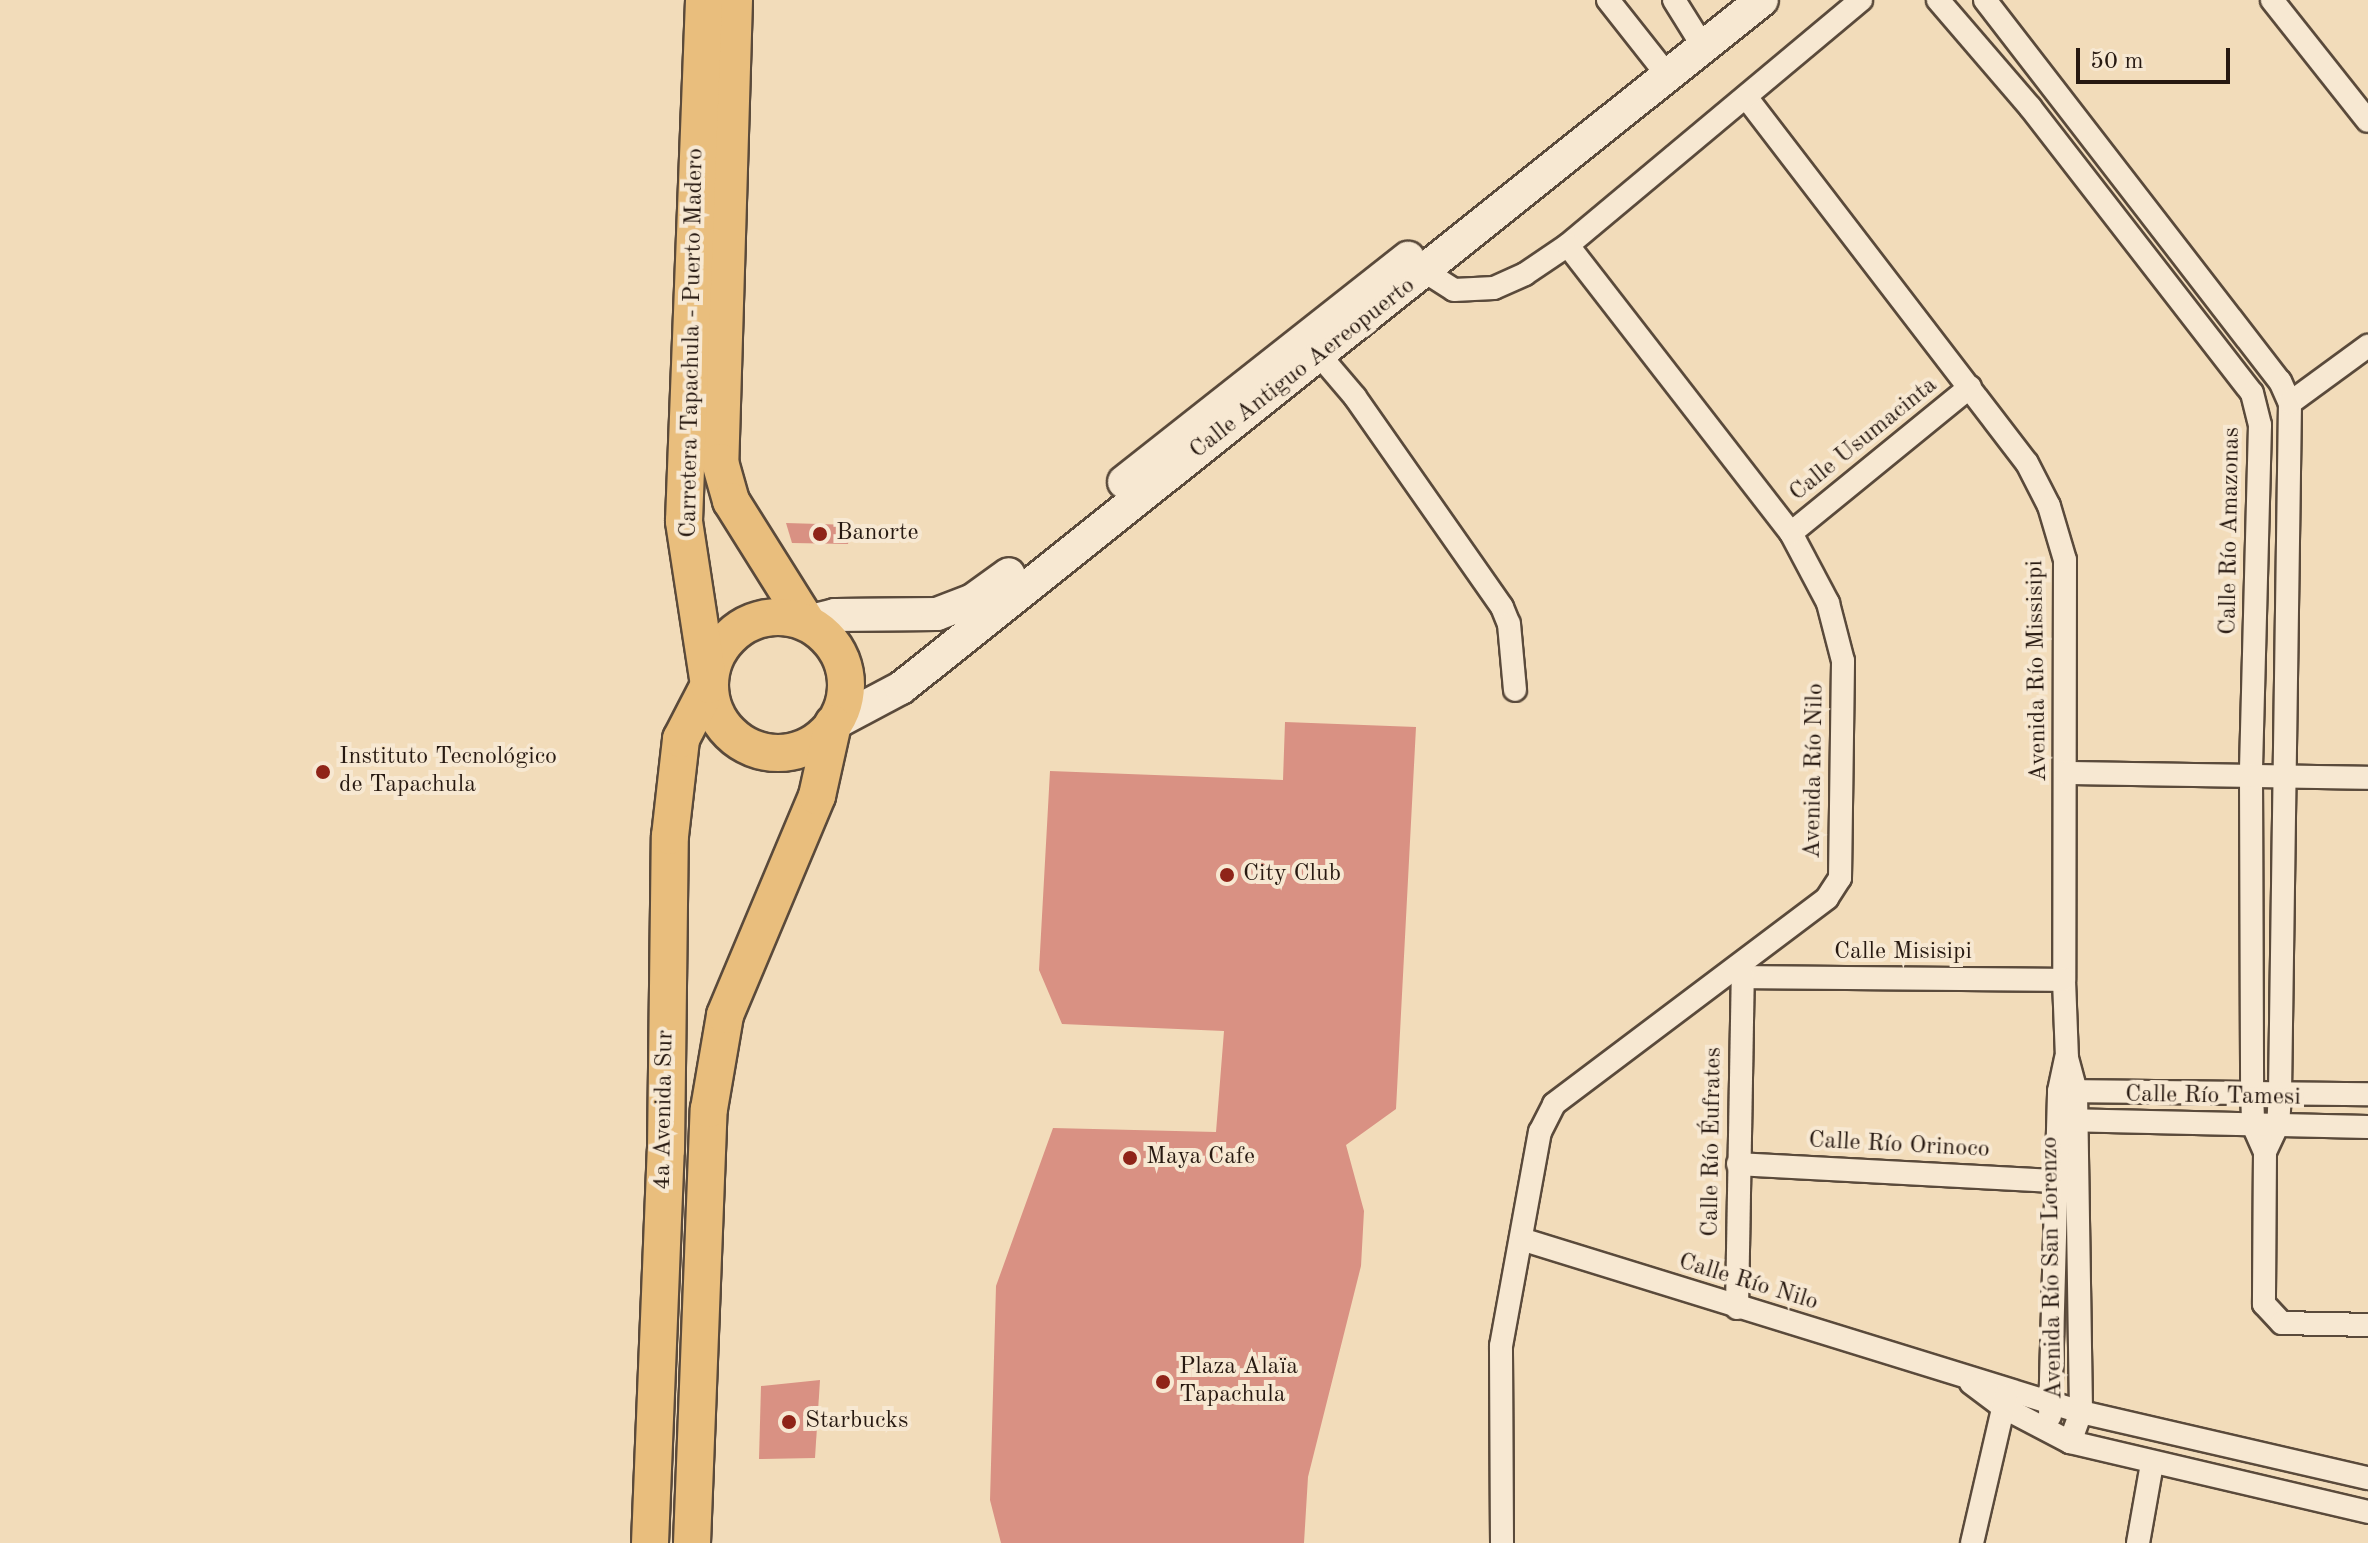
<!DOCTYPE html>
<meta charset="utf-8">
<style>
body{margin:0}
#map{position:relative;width:2368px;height:1543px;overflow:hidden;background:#f2dcba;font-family:"Old Standard TT",serif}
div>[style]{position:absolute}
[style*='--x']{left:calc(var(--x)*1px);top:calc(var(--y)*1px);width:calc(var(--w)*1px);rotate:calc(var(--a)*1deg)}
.building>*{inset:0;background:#d99183}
.roads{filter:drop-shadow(2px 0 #5a4a3b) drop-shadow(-2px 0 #5a4a3b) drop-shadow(0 2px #5a4a3b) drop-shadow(0 -2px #5a4a3b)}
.minor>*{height:22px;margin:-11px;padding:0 11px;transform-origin:11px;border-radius:11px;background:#f7e8d2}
.secondary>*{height:32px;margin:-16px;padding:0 16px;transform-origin:16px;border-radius:16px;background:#f7e8d2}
.primary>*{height:36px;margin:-18px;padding:0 18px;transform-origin:18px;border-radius:18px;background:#e9be7d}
.primary>.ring{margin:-18px;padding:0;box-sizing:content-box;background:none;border:36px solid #e9be7d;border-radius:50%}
.dots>*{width:22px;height:22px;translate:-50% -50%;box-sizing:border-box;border:4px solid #f7e8d2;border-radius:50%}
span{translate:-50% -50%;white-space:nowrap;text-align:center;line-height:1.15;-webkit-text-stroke:8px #f7e8d2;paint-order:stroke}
.street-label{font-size:24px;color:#271911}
.poi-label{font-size:24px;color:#271911}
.left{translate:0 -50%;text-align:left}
.scale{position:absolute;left:2076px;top:48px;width:154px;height:36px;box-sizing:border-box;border:4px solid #271911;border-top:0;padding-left:10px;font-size:24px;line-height:28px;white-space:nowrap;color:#271911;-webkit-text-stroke:6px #f7e8d2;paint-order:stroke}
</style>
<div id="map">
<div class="building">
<i style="clip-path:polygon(786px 523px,852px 525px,848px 544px,792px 543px)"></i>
<i style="clip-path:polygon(1285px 722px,1416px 727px,1396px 1109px,1346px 1145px,1364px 1211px,1361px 1266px,1308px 1477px,1304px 1543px,1001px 1543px,990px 1500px,996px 1286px,1053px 1128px,1216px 1132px,1224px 1031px,1062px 1024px,1039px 970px,1050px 771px,1283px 780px)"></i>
<i style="clip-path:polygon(820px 1380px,815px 1458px,759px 1459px,761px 1386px)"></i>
</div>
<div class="roads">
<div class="minor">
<i style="--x:1608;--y:0;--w:97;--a:51.7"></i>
<i style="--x:1674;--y:0;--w:57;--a:58"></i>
<i style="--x:1938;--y:0;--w:141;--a:49.3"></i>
<i style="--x:2030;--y:107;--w:362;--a:52.2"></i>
<i style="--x:2252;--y:393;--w:33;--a:76"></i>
<i style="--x:2260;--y:425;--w:351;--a:91.5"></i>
<i style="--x:2251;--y:776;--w:315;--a:89.8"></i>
<i style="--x:2252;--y:1091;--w:34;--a:88"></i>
<i style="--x:2253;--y:1125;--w:30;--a:66"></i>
<i style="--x:1985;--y:0;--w:482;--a:52.3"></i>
<i style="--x:2280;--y:381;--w:24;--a:66"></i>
<i style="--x:2290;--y:403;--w:688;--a:90.83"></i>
<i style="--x:2280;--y:1091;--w:33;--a:93"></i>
<i style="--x:2278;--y:1124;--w:31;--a:115"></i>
<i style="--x:2265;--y:1152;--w:152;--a:90.4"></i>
<i style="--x:2264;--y:1304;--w:26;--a:47"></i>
<i style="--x:2282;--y:1323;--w:86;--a:1.3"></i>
<i style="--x:2272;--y:0;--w:154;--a:51.6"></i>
<i style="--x:1746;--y:97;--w:461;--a:52.5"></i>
<i style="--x:2027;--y:463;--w:48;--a:62.9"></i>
<i style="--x:2049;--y:506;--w:56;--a:73.5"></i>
<i style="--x:2065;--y:560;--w:420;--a:90.1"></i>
<i style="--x:2064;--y:980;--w:78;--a:87.8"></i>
<i style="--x:2067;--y:1058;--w:35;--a:75"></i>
<i style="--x:2076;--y:1092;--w:320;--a:89.1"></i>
<i style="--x:2081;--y:1412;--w:32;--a:110"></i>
<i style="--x:1415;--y:265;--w:46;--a:32.7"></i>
<i style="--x:1454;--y:290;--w:40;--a:-2.9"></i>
<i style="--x:1494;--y:288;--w:34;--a:-24"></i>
<i style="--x:1525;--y:274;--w:52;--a:-34"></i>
<i style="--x:1568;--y:245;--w:382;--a:-39.9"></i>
<i style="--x:1321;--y:357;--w:52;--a:49.6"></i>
<i style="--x:1355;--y:397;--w:256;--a:55"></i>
<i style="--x:1502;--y:607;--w:18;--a:68"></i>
<i style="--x:1509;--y:624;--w:66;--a:84.8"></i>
<i style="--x:2290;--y:403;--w:97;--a:-36.2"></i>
<i style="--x:1791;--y:533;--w:231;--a:-39.2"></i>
<i style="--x:2066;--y:773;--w:302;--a:0.9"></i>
<i style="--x:1743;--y:977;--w:321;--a:0.5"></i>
<i style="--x:2061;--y:1091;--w:307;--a:0.6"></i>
<i style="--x:2063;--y:1120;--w:305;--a:1.3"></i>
<i style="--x:1738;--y:1164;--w:319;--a:3.1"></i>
<i style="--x:1521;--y:1239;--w:586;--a:17.17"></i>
<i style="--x:2081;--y:1412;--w:294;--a:13"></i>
<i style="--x:1737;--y:1308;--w:331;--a:-89"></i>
<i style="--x:1971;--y:1383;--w:40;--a:37"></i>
<i style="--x:2003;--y:1407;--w:76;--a:27.6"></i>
<i style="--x:2070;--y:1442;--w:306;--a:13.2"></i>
<i style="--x:2050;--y:1416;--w:325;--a:-88.4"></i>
<i style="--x:2059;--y:1091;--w:33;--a:-78"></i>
<i style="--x:1502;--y:1543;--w:197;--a:-90.3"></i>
<i style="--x:1501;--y:1346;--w:218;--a:-79.7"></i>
<i style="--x:1540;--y:1132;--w:31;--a:-63"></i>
<i style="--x:1554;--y:1104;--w:342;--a:-37"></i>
<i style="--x:1827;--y:898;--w:24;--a:-57"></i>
<i style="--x:1840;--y:878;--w:217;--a:-89.2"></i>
<i style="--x:1843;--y:661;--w:60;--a:-104.5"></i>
<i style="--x:1828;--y:603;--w:79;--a:-117.9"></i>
<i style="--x:1791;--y:533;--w:364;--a:-127.8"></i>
<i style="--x:1972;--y:1543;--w:151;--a:-77"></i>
<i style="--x:2138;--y:1543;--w:80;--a:-80"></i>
</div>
<div class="secondary">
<i style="--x:1124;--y:482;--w:362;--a:-38.3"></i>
<i style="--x:807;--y:622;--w:29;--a:-14"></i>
<i style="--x:835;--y:615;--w:102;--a:-0.6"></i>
<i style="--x:937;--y:614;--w:39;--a:-21"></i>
<i style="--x:973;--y:600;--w:44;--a:-35.8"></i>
<i style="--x:833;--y:724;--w:77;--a:-27.9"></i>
<i style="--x:901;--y:688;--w:1102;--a:-38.63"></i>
</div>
<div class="primary">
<i style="--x:734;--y:0;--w:462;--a:91.7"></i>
<i style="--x:720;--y:462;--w:41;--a:74.2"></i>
<i style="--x:731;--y:501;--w:143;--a:57.9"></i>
<i class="ring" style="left:710px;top:617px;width:100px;height:100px"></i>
<i style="--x:650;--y:1543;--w:393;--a:-87.7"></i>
<i style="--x:666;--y:1150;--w:314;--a:-89.3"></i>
<i style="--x:670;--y:836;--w:98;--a:-83.5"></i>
<i style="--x:681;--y:739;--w:61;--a:-62.6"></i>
<i style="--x:709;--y:685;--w:166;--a:-98.7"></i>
<i style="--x:684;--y:521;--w:521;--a:-87.8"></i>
<i style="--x:692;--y:1543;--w:434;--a:-87.8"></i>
<i style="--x:709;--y:1109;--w:95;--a:-80.3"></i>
<i style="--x:725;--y:1015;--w:238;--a:-67.2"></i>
<i style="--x:817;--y:796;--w:74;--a:-77.5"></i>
</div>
</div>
<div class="dots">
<i style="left:820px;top:534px;background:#8f2418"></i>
<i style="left:323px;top:772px;background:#8f2418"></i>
<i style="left:1227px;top:875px;background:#8f2418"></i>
<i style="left:1130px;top:1158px;background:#8f2418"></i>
<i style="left:1163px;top:1382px;background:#8f2418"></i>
<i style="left:789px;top:1422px;background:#8f2418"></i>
</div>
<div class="street-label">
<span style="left:693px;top:343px;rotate:-89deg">Carretera Tapachula - Puerto Madero</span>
<span style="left:1303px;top:369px;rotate:-38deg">Calle Antiguo Aereopuerto</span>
<span style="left:1864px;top:440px;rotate:-39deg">Calle Usumacinta</span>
<span style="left:2231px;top:531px;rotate:-89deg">Calle Río Amazonas</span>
<span style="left:2038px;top:671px;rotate:-91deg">Avenida Río Missisipi</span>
<span style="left:1815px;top:771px;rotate:-89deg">Avenida Río Nilo</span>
<span style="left:1903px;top:953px">Calle Misisipi</span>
<span style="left:2213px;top:1097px;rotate:1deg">Calle Río Tamesi</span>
<span style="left:665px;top:1110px;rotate:-89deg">4a Avenida Sur</span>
<span style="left:1713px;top:1142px;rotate:-89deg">Calle Río Éufrates</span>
<span style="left:1899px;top:1146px;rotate:3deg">Calle Río Orinoco</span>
<span style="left:2053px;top:1268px;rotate:-91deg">Avenida Río San Lorenzo</span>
<span style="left:1748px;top:1283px;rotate:17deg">Calle Río Nilo</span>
</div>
<div class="poi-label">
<span class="left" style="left:836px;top:534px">Banorte</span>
<span class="left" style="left:339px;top:772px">Instituto Tecnológico<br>de Tapachula</span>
<span class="left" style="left:1243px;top:875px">City Club</span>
<span class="left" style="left:1146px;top:1158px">Maya Cafe</span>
<span class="left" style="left:1179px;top:1382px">Plaza Alaïa<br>Tapachula</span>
<span class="left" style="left:805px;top:1422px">Starbucks</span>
</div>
<div class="scale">50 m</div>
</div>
